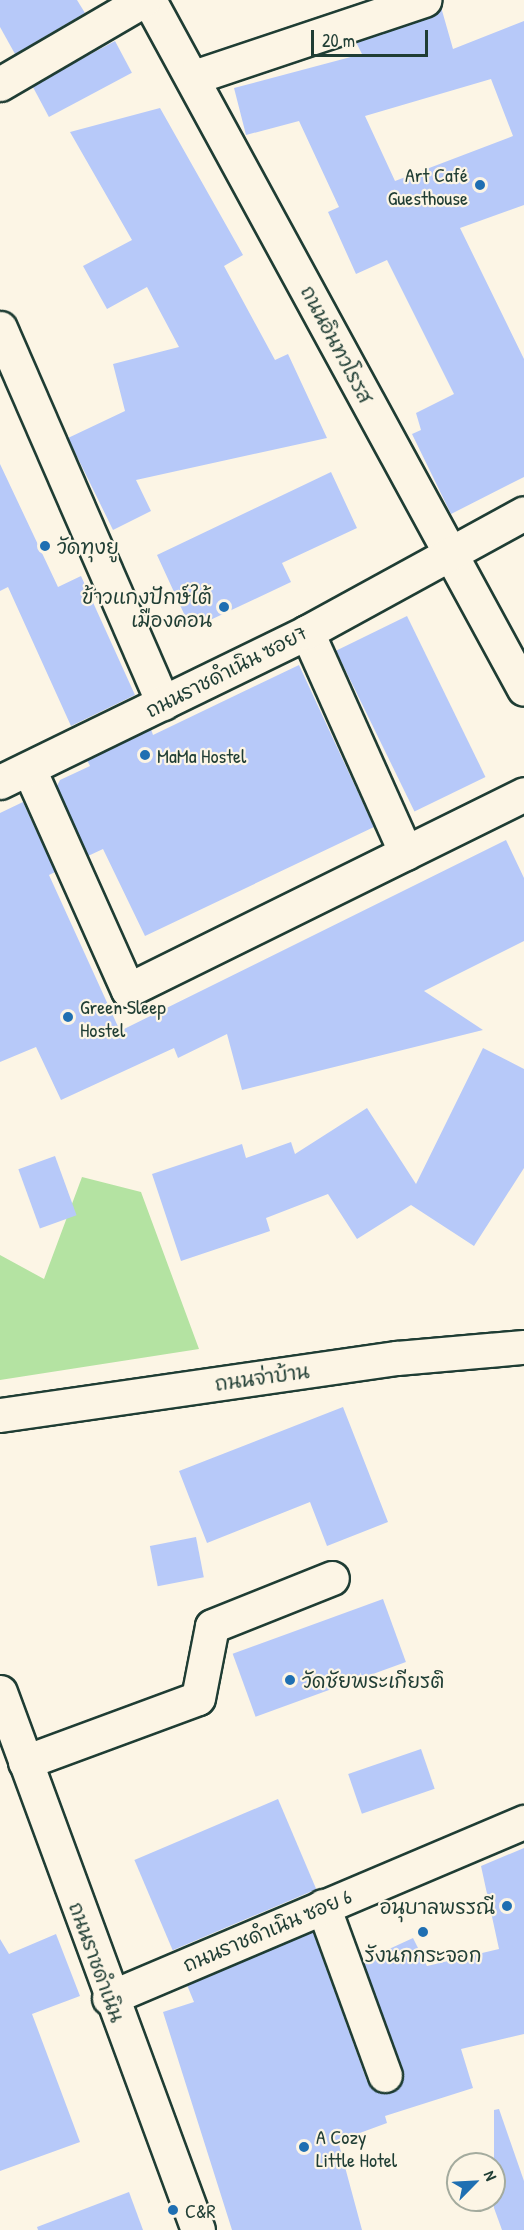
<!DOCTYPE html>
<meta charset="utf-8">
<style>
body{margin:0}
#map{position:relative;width:524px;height:2230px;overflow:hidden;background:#fcf5e5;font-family:"Patrick Hand","Playpen Sans Thai",sans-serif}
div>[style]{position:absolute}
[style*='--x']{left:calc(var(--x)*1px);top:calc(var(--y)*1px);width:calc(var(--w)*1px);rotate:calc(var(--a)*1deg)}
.green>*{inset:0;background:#b4e3a2}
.building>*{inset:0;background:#b7c9f9;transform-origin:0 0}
.roads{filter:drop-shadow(2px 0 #1f3d34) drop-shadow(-2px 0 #1f3d34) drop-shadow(0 2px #1f3d34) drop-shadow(0 -2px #1f3d34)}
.minor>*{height:33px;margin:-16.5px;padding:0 16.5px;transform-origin:16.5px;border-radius:16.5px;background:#fcf5e5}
.dots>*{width:16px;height:16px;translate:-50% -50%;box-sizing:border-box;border:3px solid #fcf5e5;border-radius:50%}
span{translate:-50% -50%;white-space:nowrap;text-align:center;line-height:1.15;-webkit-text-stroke:4.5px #fcf5e5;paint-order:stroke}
.poi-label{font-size:20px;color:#1f3d34}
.right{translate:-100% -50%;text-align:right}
.left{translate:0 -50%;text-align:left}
.street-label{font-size:20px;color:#1f3d34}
.north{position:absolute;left:446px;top:2152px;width:60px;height:60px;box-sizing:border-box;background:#fcf5e5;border:2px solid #a4ab9e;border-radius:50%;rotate:66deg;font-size:16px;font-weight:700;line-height:24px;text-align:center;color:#1f3d34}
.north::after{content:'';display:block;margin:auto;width:21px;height:27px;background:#1f6fb2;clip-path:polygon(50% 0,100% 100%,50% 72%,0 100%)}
.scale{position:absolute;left:311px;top:30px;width:117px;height:27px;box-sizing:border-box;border:3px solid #1f3d34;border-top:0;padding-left:8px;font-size:18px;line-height:21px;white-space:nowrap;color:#1f3d34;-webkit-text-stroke:4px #fcf5e5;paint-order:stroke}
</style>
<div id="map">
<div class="green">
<i style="clip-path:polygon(82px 1177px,141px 1192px,199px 1349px,0 1380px,0 1255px,44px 1279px)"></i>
</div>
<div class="building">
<i style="clip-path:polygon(0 0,77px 0,85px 13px,15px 54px,0 27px)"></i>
<i style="clip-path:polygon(evenodd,441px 7px,453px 49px,524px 21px,524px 205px,460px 228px,524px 359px,524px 477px,451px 514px,412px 434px,421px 430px,416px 413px,454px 394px,387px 260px,356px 274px,328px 212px,339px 207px,299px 121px,246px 135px,234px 88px,362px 54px,356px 42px,430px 18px,441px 7px,491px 79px,513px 136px,395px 181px,365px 116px,491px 79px)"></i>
<i style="left:115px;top:41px;width:36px;height:94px;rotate:62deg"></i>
<i style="clip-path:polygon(160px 108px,243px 255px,224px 266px,275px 360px,288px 354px,327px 438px,136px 480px,151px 511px,113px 530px,68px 438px,125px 411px,113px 364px,179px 347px,147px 287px,107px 309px,83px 266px,132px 240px,70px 132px)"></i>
<i style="clip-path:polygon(0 464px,58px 587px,81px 576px,135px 695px,71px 726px,8px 587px,0 591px)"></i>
<i style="clip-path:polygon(331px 472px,357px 528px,282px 563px,291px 582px,191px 629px,157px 555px)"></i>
<i style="left:407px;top:616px;width:179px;height:79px;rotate:64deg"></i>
<i style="clip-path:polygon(299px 665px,374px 827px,145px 936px,103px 849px,88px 856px,57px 786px,60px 780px,90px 766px,87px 760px,151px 729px,153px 735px)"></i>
<i style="clip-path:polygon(23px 802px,55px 872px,49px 875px,120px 1031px,506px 840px,524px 878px,524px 941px,424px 991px,483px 1030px,242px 1090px,227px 1034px,178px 1058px,174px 1048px,61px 1100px,36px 1047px,0 1062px,0 813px)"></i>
<i style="clip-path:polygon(483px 1048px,524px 1069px,524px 1168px,474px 1246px,411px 1205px,357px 1239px,328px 1194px,266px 1218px,270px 1231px,181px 1261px,152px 1174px,242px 1144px,246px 1158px,291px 1142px,295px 1154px,367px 1108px,416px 1184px)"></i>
<i style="left:55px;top:1156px;width:63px;height:39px;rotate:70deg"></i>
<i style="clip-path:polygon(343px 1407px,388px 1522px,327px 1546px,310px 1502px,207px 1543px,179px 1471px)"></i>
<i style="left:196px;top:1537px;width:41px;height:47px;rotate:79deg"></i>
<i style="left:383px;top:1599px;width:67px;height:160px;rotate:70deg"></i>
<i style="left:421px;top:1749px;width:42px;height:77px;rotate:71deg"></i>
<i style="left:278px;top:1799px;width:98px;height:156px;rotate:67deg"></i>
<i style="clip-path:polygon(524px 1848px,524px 2034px,461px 2049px,473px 2088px,385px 2116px,387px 2123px,338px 2141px,362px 2230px,232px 2230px,163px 2012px,194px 2002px,187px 1985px,313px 1932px,367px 2081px,381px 2093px,392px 2092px,403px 2079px,403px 2069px,363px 1961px,413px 1938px,427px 1966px,499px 1949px,481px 1866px)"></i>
<i style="clip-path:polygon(56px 1934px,80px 1996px,32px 2014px,80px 2142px,0 2171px,0 1939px,9px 1954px)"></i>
<i style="clip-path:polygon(499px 2109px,524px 2181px,524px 2230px,502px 2230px,494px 2208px,494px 2110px)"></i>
<i style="clip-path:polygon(129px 2192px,143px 2230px,38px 2230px,37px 2227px)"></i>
</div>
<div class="roads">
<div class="minor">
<i style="--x:149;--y:0;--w:784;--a:61.44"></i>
<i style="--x:194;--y:77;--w:243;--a:-18.5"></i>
<i style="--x:0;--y:84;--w:167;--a:-30.3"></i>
<i style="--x:0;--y:328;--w:409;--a:66.5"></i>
<i style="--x:307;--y:632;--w:242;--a:65.9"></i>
<i style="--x:29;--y:769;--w:242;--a:65.9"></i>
<i style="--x:128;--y:990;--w:442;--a:-26.3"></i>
<i style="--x:0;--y:782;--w:342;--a:-26"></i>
<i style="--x:307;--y:632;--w:247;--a:-28.7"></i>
<i style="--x:0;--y:1415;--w:401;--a:-8.2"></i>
<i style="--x:397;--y:1358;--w:127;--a:-5"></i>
<i style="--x:0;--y:1692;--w:573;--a:69.79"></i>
<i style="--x:25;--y:1762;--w:184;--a:-20.3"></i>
<i style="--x:198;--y:1698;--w:73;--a:-79"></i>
<i style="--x:212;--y:1626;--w:129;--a:-21.8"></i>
<i style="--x:323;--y:1906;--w:180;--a:69.9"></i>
<i style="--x:109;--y:1998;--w:451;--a:-23"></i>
</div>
</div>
<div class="dots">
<i style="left:480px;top:185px;background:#1f6fb2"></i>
<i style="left:45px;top:546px;background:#1f6fb2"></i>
<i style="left:224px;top:607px;background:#1f6fb2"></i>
<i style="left:145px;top:755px;background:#1f6fb2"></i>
<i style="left:68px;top:1017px;background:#1f6fb2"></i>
<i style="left:290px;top:1680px;background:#1f6fb2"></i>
<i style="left:507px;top:1906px;background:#1f6fb2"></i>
<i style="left:423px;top:1932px;background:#1f6fb2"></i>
<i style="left:304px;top:2147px;background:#1f6fb2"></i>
<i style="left:173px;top:2210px;background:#1f6fb2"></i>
</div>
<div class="poi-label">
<span class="right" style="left:468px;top:186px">Art Café<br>Guesthouse</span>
<span class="left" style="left:57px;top:546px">วัดทุงยู</span>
<span class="right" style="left:212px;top:608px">ข้าวแกงปักษ์ใต้<br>เมืองคอน</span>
<span class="left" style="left:157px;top:755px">MaMa Hostel</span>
<span class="left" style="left:80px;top:1018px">Green Sleep<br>Hostel</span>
<span class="left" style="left:302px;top:1680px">วัดชัยพระเกียรติ</span>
<span class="right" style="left:495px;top:1906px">อนุบาลพรรณี</span>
<span style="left:423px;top:1954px">รังนกกระจอก</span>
<span class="left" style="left:316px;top:2148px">A Cozy<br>Little Hotel</span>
<span class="left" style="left:185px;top:2210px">C&amp;R</span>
</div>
<div class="street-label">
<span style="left:337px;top:344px;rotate:62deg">ถนนอินทวโรรส</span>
<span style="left:226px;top:671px;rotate:-27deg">ถนนราชดำเนิน ซอย7</span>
<span style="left:262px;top:1377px;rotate:-8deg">ถนนจ่าบ้าน</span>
<span style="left:267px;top:1930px;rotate:-23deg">ถนนราชดำเนิน ซอย 6</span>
<span style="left:97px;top:1962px;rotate:70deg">ถนนราชดำเนิน</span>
</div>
<div class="north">N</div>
<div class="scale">20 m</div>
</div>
